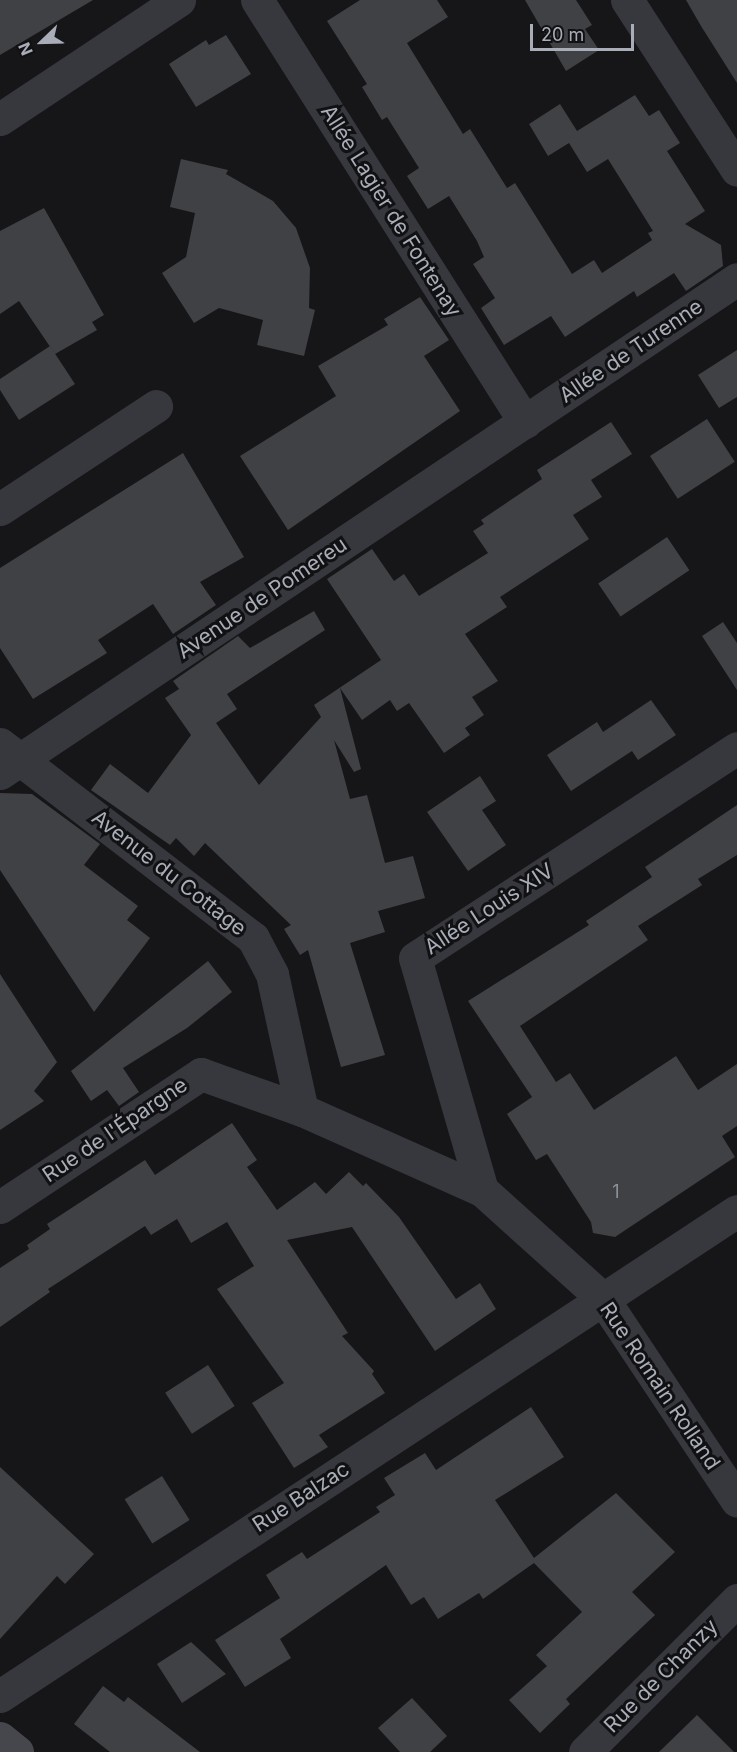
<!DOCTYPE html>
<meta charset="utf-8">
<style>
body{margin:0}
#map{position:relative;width:737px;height:1752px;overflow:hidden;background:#161618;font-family:Inter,sans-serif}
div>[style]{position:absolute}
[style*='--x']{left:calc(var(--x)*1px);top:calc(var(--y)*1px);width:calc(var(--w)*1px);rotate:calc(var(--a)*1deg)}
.building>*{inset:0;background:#404145;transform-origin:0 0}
.street>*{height:33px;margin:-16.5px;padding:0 16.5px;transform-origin:16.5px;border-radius:16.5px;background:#37383d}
.secondary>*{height:33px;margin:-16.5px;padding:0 16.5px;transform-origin:16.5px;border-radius:16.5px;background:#45474d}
span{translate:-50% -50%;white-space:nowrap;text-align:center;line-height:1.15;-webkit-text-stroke:6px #111113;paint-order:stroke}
.number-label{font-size:18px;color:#8e929b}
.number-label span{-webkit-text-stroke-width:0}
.street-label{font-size:21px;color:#a8adb8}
.north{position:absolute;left:12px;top:12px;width:60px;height:60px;-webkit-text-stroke:4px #111113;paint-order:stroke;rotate:247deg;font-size:16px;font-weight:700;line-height:24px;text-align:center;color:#a8adb8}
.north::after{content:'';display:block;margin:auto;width:21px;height:27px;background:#a8adb8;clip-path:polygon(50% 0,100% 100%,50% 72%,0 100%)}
.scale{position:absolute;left:530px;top:24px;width:104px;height:27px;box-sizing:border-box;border:3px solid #a8adb8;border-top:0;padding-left:8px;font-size:18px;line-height:21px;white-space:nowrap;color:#a8adb8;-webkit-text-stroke:4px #111113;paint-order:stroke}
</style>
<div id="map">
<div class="building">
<i style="clip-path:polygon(0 0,93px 0,0 55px)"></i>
<i style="clip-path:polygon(360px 0,437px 0,448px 17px,407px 43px,463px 134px,470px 129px,507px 188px,515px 183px,572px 274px,594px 260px,602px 273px,652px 240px,648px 233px,653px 231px,608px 159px,587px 172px,569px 143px,548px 156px,529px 124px,560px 104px,577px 131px,635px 95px,649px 116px,659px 110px,680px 143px,667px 151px,705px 211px,685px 224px,721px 245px,723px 266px,686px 291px,674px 273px,637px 297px,634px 291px,565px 337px,551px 316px,504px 345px,481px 308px,495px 298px,473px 264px,484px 257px,477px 241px,449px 196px,428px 209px,407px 176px,419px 168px,387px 117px,382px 120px,362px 87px,367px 84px,327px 21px)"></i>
<i style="clip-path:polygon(525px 0,576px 0,592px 25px,585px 29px,599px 50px,566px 71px)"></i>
<i style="clip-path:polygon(686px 0,737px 0,737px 83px,701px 26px)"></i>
<i style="clip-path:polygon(226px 35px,251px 74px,196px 107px,169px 64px,206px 40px,209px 45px)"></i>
<i style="clip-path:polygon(181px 159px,228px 170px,226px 174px,273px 201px,296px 228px,310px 268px,309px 308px,315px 310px,304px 356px,257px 345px,263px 320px,219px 308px,194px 323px,162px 273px,186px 257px,195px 213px,170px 207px)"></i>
<i style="clip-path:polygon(44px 208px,104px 315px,92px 322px,97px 330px,55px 354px,19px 301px,0 314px,0 231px)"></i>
<i style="clip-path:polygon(420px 297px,449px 340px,424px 356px,460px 411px,288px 530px,240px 456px,336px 396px,318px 366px,388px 325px,384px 319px)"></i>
<i style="clip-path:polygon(50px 346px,75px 384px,19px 420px,0 390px,0 379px)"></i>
<i style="clip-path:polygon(737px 350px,737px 397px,719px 408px,698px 375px)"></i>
<i style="left:707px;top:419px;width:51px;height:68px;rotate:57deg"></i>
<i style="clip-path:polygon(611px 422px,632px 454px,591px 480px,602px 497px,573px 515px,589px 539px,500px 597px,507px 607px,465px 634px,498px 681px,472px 697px,484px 715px,465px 728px,470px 735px,444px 753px,409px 703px,397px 711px,390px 700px,362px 720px,340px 688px,361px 769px,354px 772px,334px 740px,350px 799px,367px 795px,385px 863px,413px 856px,425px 898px,378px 911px,385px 932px,350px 943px,385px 1055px,341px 1067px,308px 950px,300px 955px,284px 929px,291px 925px,205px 843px,194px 856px,176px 838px,170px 845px,91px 790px,110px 764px,148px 793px,191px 735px,165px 698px,179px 689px,173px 681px,238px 636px,250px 648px,314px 611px,325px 630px,227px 694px,237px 709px,216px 723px,259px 785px,321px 717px,314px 705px,381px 660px,327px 579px,372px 549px,394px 581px,404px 574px,419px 596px,488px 553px,473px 531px,484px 524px,481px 520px,542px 479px,537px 470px)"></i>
<i style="clip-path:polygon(183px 453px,244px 557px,200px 582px,216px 605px,173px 634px,153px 604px,98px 640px,107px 653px,33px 699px,0 648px,0 568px)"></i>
<i style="left:667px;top:537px;width:40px;height:83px;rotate:56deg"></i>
<i style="clip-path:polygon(723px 622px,737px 643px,737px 690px,702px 636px)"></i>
<i style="clip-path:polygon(651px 700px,676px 735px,638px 760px,632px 751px,571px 791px,547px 755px,597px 722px,603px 732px)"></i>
<i style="clip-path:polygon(480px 776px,496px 801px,482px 810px,506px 845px,468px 871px,427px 812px)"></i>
<i style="clip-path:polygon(0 793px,32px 794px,100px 844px,84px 865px,138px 906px,127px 920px,150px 938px,94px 1012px,0 870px)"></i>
<i style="clip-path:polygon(737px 805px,737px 855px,698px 879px,702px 885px,638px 926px,648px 940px,520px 1026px,556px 1082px,570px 1073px,594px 1110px,676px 1056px,698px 1090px,737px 1064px,737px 1126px,722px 1136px,735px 1157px,615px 1237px,593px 1233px,591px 1222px,547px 1154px,536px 1160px,507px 1114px,532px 1097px,468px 1001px,589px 925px,586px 921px,652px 877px,645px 867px)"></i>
<i style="clip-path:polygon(208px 961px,232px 992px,187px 1028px,123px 1068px,139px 1092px,119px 1106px,107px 1090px,91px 1101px,71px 1071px)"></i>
<i style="clip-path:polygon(0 974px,57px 1062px,34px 1091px,44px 1101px,0 1130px)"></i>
<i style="clip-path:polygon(232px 1123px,257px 1160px,247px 1167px,277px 1210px,315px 1182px,326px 1194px,349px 1172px,363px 1186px,366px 1183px,399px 1217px,456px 1299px,480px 1283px,496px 1309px,435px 1351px,352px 1227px,287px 1240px,348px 1333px,342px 1336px,374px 1371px,372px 1374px,385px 1393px,319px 1435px,328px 1447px,294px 1468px,252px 1403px,284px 1383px,217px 1289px,254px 1266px,227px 1222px,191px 1243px,177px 1219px,151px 1235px,145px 1226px,48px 1289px,50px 1292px,0 1327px,0 1268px,29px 1249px,27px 1245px,50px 1229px,47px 1224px,145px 1160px,155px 1175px)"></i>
<i style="left:208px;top:1365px;width:49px;height:51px;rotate:57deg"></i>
<i style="clip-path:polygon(531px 1407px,564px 1457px,495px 1500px,534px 1558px,616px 1493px,675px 1552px,632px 1592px,655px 1615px,566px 1699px,570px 1704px,540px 1733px,509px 1700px,547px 1666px,536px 1655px,582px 1612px,534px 1563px,483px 1599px,479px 1593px,438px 1619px,424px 1597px,411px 1605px,386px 1565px,280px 1639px,291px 1658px,245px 1687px,215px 1640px,280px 1598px,266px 1575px,302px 1552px,307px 1559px,380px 1512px,376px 1507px,395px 1495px,384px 1478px,425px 1453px,436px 1470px)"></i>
<i style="clip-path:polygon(0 1467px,94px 1554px,65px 1584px,57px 1576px,0 1639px)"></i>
<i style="left:162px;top:1476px;width:52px;height:44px;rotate:58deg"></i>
<i style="clip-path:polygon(191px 1642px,226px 1674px,182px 1703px,157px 1664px)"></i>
<i style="clip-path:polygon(103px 1686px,124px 1702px,128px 1697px,200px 1752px,110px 1752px,74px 1724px)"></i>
<i style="clip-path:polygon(412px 1698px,447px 1736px,430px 1752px,400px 1752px,378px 1728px)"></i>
<i style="clip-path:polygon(697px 1715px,734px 1752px,659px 1752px)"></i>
</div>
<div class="street">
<i style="--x:257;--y:0;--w:500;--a:57.6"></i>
<i style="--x:627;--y:0;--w:202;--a:57.1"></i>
<i style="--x:0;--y:119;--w:215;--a:-33.6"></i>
<i style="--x:0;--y:509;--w:187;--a:-33.4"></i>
<i style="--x:0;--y:744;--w:319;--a:37.5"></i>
<i style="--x:253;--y:938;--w:41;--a:62.2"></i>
<i style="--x:272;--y:974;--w:139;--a:77.6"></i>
<i style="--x:0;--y:773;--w:887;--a:-33.83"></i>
<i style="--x:482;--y:1190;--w:241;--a:-106.1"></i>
<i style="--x:415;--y:958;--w:384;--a:-33.1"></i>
<i style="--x:0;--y:1207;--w:241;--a:-33.5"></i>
<i style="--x:201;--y:1074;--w:107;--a:19.6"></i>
<i style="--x:302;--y:1110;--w:197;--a:24"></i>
<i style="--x:482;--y:1190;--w:163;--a:42"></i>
<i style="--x:603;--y:1299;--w:242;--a:56.4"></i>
<i style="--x:0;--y:1696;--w:882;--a:-33.35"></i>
<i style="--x:585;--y:1752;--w:215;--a:-45"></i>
</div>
<div class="secondary">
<i style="--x:0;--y:1738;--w:22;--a:39"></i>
</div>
<div class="number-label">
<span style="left:616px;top:1192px">1</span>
</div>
<div class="street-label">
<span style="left:391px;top:211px;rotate:58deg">Allée Lagier de Fontenay</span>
<span style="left:631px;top:351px;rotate:-34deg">Allée de Turenne</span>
<span style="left:262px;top:598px;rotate:-34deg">Avenue de Pomereu</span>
<span style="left:169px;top:873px;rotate:38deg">Avenue du Cottage</span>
<span style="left:489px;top:909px;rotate:-33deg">Allée Louis XIV</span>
<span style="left:115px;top:1130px;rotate:-34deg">Rue de l'Épargne</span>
<span style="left:660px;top:1386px;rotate:56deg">Rue Romain Rolland</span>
<span style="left:301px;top:1497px;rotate:-33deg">Rue Balzac</span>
<span style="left:661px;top:1676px;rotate:-45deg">Rue de Chanzy</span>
</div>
<div class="north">N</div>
<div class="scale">20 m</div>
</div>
